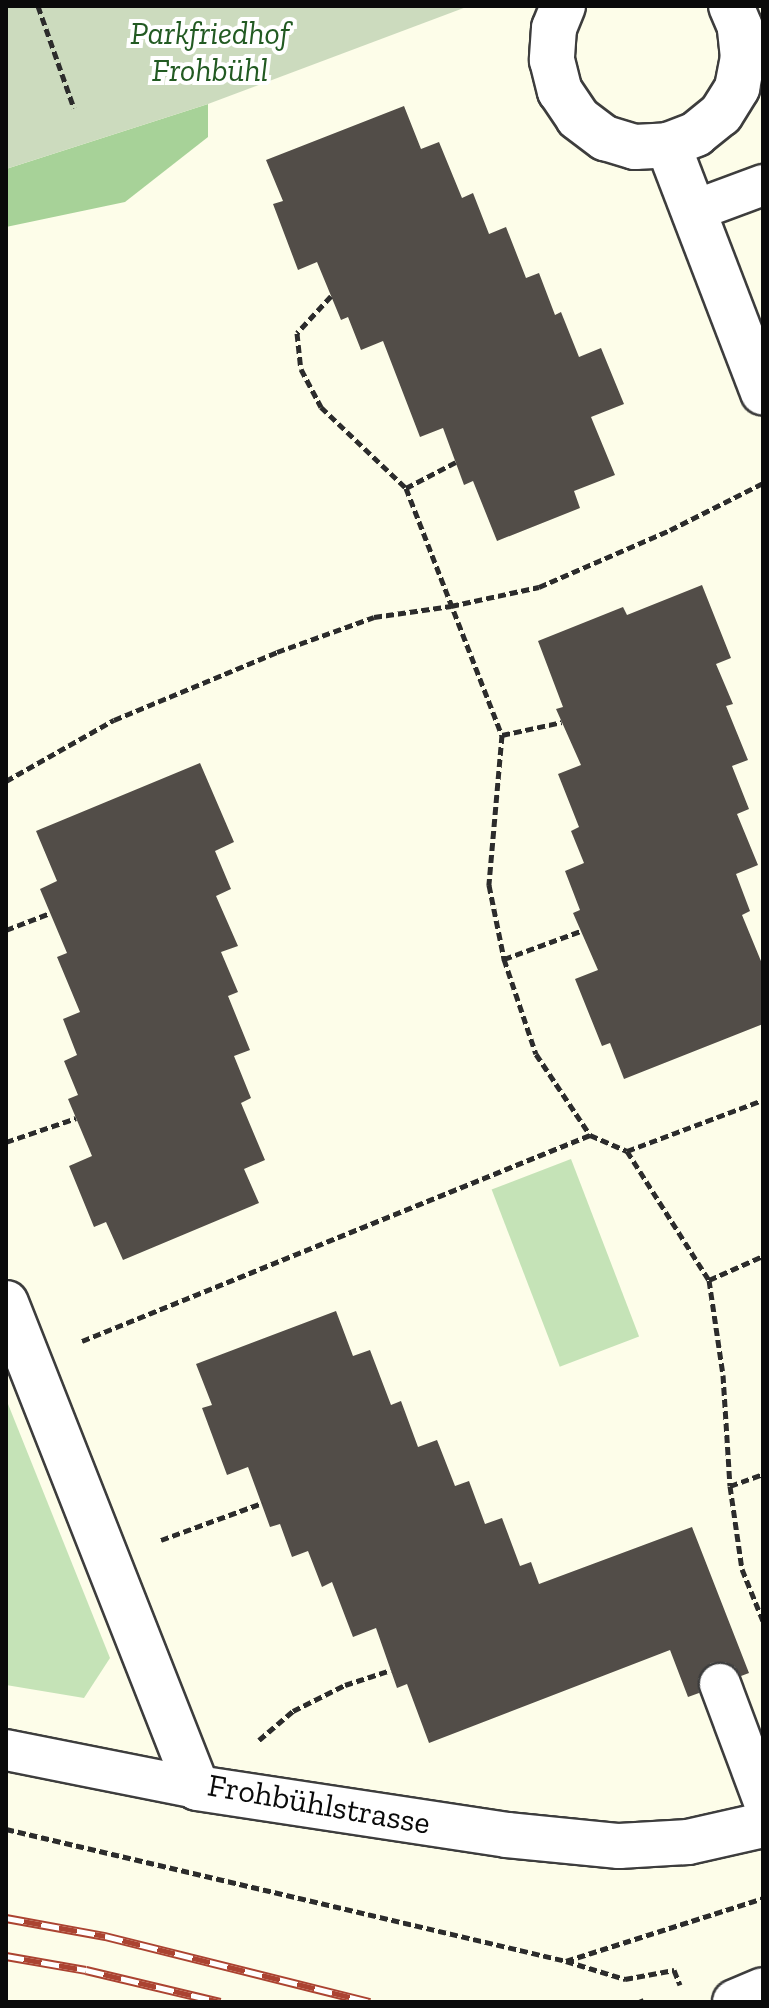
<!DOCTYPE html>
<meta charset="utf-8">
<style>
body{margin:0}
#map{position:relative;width:769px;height:2008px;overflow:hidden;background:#fdfde9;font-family:"Zilla Slab",serif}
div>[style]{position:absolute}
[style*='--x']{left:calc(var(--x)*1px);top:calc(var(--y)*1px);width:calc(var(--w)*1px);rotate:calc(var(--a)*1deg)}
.green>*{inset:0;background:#c5e3b7;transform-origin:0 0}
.forest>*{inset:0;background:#a7d298}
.cemetery>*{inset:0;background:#ccdbbe}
.building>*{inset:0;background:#524d48}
.path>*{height:5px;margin-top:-2.5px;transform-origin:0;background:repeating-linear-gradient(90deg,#2c2c2c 0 8px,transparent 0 12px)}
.roads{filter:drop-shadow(2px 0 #3d3d3d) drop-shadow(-2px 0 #3d3d3d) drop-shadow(0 2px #3d3d3d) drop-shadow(0 -2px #3d3d3d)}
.lane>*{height:40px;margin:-20px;padding:0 20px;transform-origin:20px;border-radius:20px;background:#fff}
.street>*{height:44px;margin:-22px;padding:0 22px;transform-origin:22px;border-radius:22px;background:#fff}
.rail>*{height:9px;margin-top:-4.5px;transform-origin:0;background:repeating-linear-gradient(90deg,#fff 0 18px,#ab4331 0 36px);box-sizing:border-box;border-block:2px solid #ab4331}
span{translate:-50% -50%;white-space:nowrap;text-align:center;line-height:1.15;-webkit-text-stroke:8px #fff;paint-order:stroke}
.park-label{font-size:32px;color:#225a22;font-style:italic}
.street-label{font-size:32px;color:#0a0a0a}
.frame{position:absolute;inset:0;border:8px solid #0a0a0a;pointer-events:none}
</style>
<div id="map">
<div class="green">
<i style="left:571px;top:1159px;width:190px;height:85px;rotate:69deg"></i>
<i style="clip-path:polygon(6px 1399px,110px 1658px,84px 1698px,6px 1685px)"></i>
</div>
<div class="forest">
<i style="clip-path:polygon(208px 104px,208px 137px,125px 202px,6px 227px,6px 169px)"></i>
</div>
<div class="cemetery">
<i style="clip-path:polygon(6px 6px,469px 6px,208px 104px,6px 169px)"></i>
</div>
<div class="building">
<i style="clip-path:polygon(404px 106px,421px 149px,439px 142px,462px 198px,473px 193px,489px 234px,506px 227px,526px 278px,539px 273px,555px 315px,561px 312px,579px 357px,601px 348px,624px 404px,591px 417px,615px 475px,574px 491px,580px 508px,497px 541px,473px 481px,464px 485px,443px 428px,420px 437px,383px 341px,361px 350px,348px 317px,341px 320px,317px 262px,298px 270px,273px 204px,283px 201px,266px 160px)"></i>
<i style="clip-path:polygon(702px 585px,731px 658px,716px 664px,733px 704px,726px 706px,748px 760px,732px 766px,749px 809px,737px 814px,758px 865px,736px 874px,750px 911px,742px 915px,763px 966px,763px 1024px,624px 1079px,610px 1043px,602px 1046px,575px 979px,598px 970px,573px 913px,580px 910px,565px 871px,584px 863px,571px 831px,579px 827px,558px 774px,581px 765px,556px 709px,563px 707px,538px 641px,623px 607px,627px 615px)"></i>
<i style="clip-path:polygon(200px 763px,234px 842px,215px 851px,231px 889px,216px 896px,238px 946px,221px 952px,238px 992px,228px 996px,250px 1050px,234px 1056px,251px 1098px,241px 1103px,265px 1160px,244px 1169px,259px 1203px,123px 1260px,106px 1222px,94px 1227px,69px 1166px,92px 1156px,68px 1099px,78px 1095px,64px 1061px,77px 1055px,63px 1019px,80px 1012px,57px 957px,67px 953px,40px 889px,57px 881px,36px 831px)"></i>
<i style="clip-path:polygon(336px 1311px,353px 1356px,370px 1350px,391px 1405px,401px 1401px,418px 1447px,437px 1440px,455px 1486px,469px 1481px,485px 1524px,502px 1518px,520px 1566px,531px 1562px,539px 1584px,692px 1527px,749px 1673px,741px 1676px,735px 1667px,725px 1662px,711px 1663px,698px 1679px,699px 1693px,688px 1697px,670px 1650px,429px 1743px,407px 1684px,397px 1688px,376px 1628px,353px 1637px,332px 1582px,322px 1587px,308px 1551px,292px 1557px,280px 1524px,270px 1527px,248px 1467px,227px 1475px,202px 1408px,212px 1405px,196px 1364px)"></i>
</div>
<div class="path">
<i style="--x:38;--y:6;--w:108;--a:70.6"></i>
<i style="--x:331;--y:296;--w:50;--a:132.6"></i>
<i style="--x:297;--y:333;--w:36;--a:84"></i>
<i style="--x:301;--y:369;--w:43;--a:62.2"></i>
<i style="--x:321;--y:407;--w:117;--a:43.6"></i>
<i style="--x:406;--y:488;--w:265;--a:68.8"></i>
<i style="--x:502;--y:735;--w:151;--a:95"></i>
<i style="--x:489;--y:885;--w:76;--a:78.5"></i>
<i style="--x:504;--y:959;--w:100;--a:71.4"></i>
<i style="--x:536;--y:1054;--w:97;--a:56.3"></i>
<i style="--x:406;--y:488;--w:56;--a:-27.5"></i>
<i style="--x:502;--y:735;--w:61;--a:-12.2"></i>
<i style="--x:6;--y:781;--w:124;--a:-29.5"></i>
<i style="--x:114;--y:720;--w:177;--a:-22.6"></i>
<i style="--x:277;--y:652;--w:103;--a:-19.8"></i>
<i style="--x:374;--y:617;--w:78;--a:-8.1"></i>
<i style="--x:451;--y:606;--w:90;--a:-12.2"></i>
<i style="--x:539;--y:587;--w:143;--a:-23.5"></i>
<i style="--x:670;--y:530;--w:104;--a:-26.8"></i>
<i style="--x:6;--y:930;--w:47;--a:-21.1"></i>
<i style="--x:504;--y:959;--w:82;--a:-20"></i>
<i style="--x:6;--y:1142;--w:74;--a:-18.9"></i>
<i style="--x:627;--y:1151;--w:153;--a:57.6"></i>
<i style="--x:709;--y:1280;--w:96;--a:81.6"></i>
<i style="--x:723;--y:1375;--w:111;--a:86.4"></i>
<i style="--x:730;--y:1486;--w:84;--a:81.8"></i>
<i style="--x:742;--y:1569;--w:56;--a:68"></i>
<i style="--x:709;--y:1280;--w:59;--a:-24"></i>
<i style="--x:82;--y:1341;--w:548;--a:-22.07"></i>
<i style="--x:590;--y:1135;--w:40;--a:23.4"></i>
<i style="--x:627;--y:1151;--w:145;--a:-20.6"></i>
<i style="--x:730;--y:1486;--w:35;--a:-20"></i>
<i style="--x:161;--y:1540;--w:108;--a:-20.1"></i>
<i style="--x:259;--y:1740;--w:45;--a:-40.5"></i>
<i style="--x:293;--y:1711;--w:58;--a:-26.6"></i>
<i style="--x:345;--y:1685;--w:48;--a:-18.1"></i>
<i style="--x:6;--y:1829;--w:575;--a:13.26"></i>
<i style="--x:566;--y:1961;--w:62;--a:17"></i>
<i style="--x:625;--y:1979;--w:50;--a:-10.4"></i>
<i style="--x:674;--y:1970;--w:16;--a:68"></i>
<i style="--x:566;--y:1961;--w:207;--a:-17.7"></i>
<i style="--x:639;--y:2002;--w:5;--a:-22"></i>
</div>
<div class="roads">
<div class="lane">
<i style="--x:693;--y:211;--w:75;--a:-20.4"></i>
<i style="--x:720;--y:1684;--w:123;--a:69.5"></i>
<i style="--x:6;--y:1750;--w:195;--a:11.3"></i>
</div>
<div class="street">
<i style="--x:563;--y:6;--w:24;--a:112"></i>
<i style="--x:554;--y:28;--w:32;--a:94"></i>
<i style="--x:552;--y:60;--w:32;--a:76"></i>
<i style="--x:560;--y:91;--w:32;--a:56"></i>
<i style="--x:578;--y:118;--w:34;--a:37"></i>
<i style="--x:605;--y:138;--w:31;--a:17"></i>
<i style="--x:635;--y:147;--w:33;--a:-3"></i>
<i style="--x:668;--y:145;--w:30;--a:-21"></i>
<i style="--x:696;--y:134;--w:32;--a:-39"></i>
<i style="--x:721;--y:114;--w:31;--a:-58"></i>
<i style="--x:737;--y:88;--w:31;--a:-79"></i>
<i style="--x:743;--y:58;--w:31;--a:-96"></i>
<i style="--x:740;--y:27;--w:23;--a:-113"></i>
<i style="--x:668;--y:145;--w:265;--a:69"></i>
<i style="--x:6;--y:1303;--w:521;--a:68.5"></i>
<i style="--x:197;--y:1788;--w:314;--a:8.6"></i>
<i style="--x:507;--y:1835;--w:113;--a:5.6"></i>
<i style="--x:619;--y:1846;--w:69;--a:-3.3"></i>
<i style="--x:688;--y:1842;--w:77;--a:-12.8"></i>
<i style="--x:735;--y:2002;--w:30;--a:-23"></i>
</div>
</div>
<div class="rail">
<i style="--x:6;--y:1918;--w:101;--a:10.3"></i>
<i style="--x:105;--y:1936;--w:273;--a:14"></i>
<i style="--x:6;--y:1956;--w:81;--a:9.9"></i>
<i style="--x:86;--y:1970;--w:138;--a:13.4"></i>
</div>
<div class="park-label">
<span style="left:210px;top:52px">Parkfriedhof<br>Frohbühl</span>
</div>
<div class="street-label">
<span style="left:319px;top:1804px;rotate:10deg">Frohbühlstrasse</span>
</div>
<div class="frame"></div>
</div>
